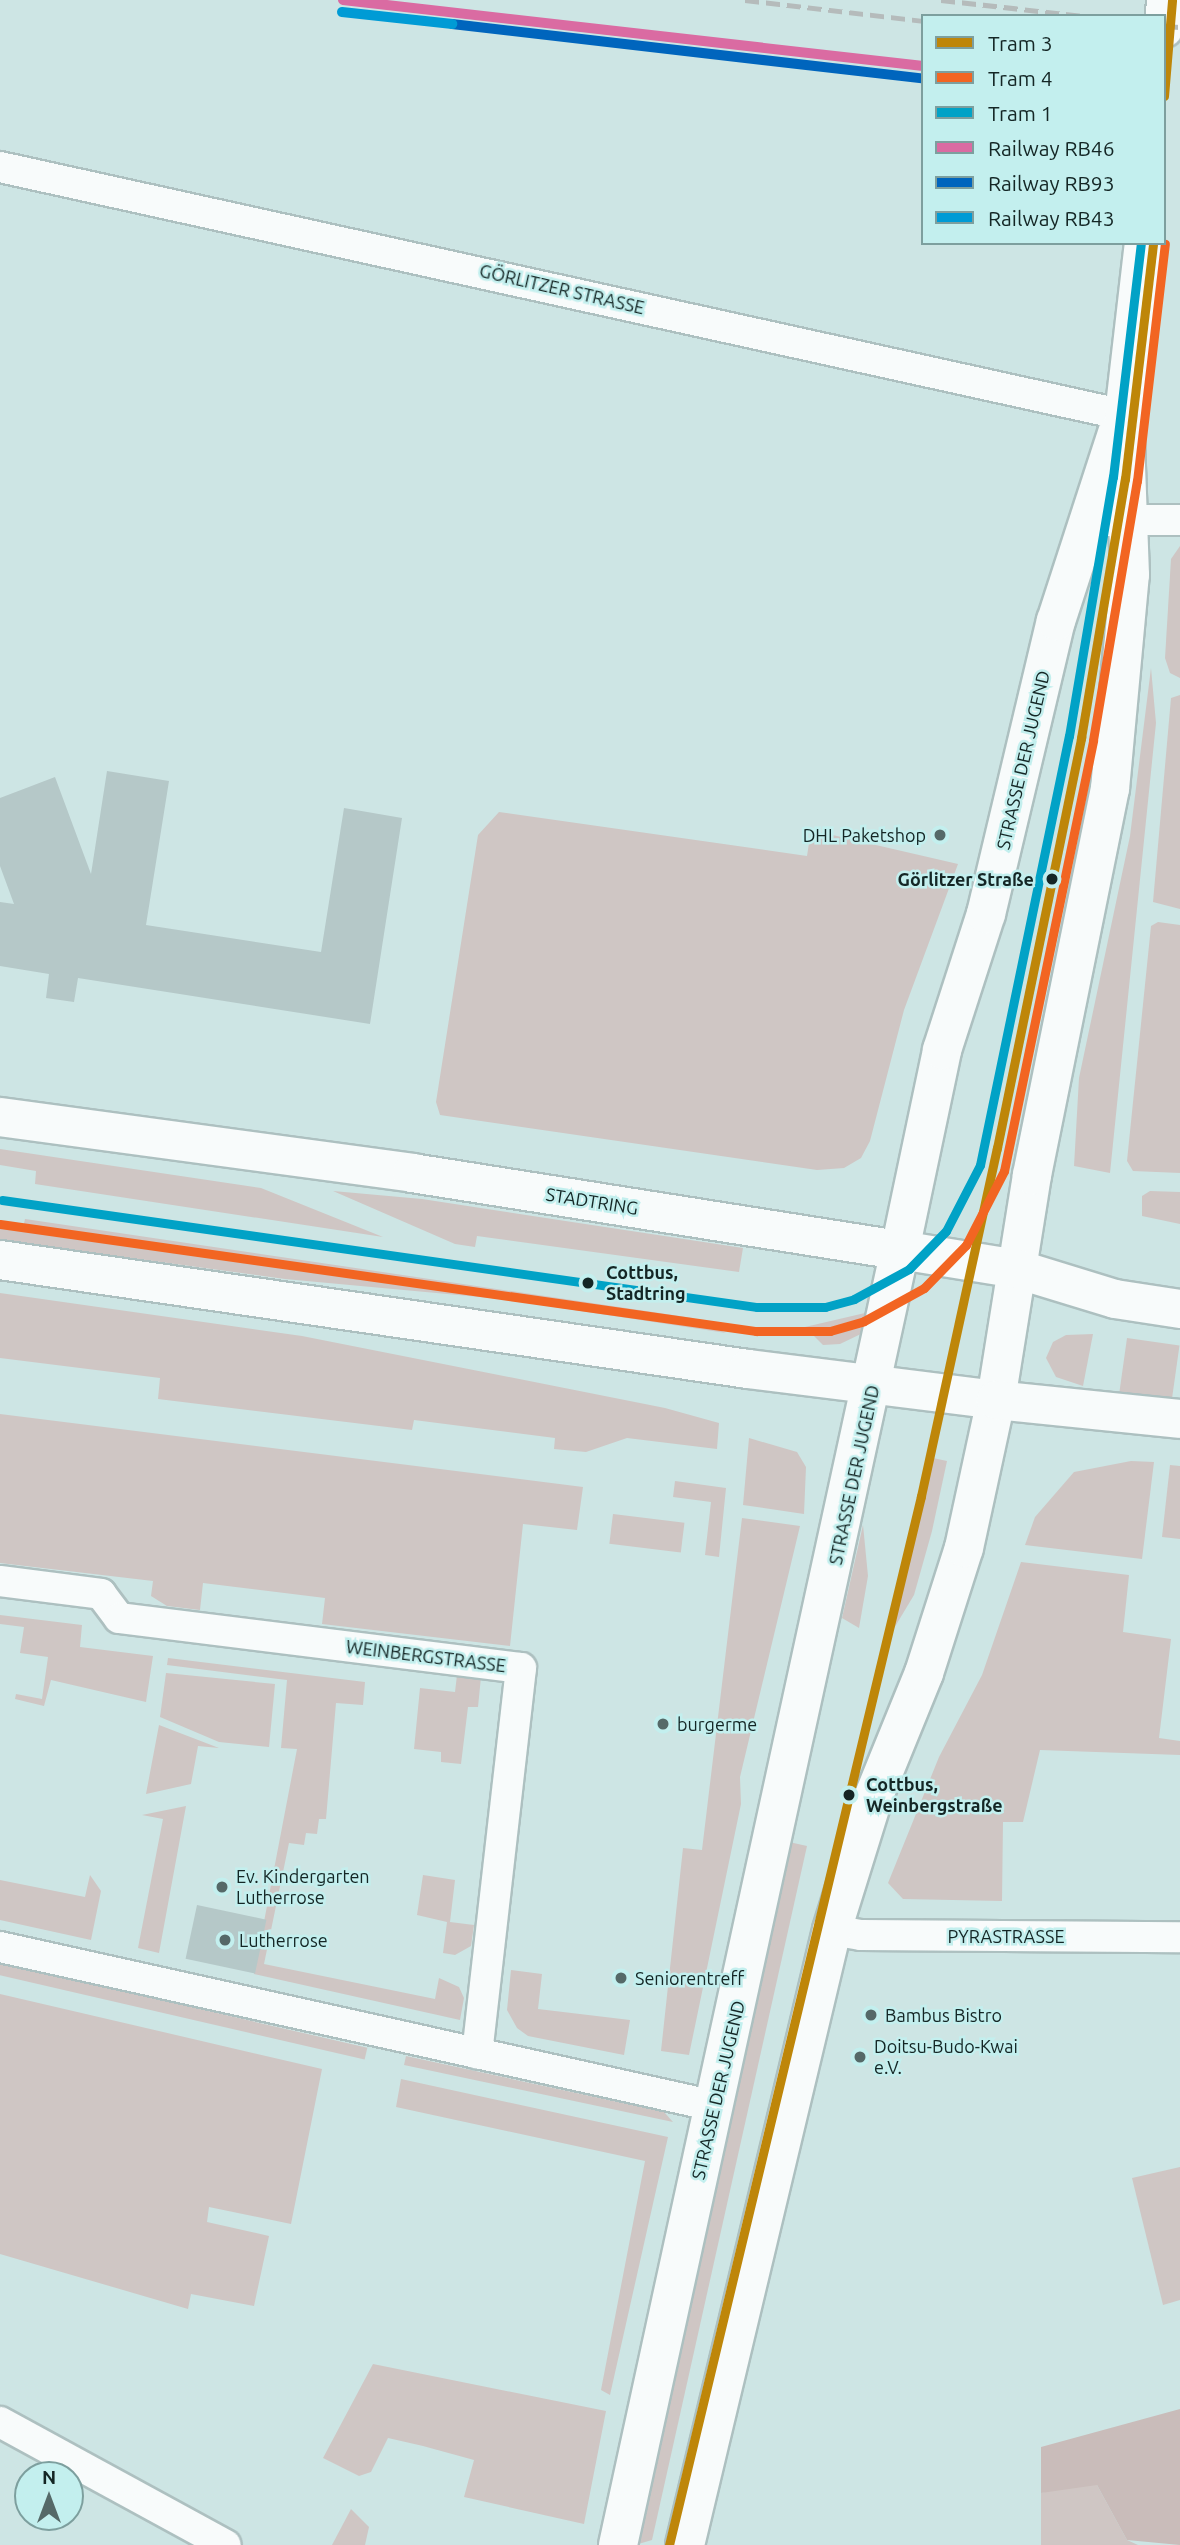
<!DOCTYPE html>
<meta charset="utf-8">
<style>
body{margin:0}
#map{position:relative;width:1180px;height:2545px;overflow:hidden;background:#cde5e4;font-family:Ubuntu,sans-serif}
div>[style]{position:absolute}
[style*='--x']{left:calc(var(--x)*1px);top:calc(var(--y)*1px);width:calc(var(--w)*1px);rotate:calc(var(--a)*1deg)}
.green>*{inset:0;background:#cfc6c4;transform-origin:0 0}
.forest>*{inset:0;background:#c9bcba}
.building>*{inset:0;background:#b5c8c8;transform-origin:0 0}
.roads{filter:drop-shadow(2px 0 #adc0c0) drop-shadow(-2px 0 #adc0c0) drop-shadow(0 2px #adc0c0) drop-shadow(0 -2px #adc0c0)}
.street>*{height:30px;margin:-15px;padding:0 15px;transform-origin:15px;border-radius:15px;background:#f8fbfb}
.secondary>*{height:38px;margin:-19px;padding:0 19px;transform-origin:19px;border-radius:19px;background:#f8fbfb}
.primary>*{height:38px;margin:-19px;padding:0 19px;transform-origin:19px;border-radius:19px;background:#f8fbfb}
.rail>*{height:5px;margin-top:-2.5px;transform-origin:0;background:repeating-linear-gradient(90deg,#b5bbbb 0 14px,transparent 0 21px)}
.rail-1>*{height:10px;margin:-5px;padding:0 5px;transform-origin:5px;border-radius:5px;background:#da6ba2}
.rail-2>*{height:10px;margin:-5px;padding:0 5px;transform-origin:5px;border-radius:5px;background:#0065bd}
.rail-3>*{height:10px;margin:-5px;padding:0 5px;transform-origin:5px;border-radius:5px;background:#009bd5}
.tram-1>*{height:9px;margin:-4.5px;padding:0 4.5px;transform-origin:4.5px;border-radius:4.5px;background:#be8609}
.tram-2>*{height:9px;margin:-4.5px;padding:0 4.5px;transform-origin:4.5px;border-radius:4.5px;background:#f26522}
.tram-3>*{height:9px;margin:-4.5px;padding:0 4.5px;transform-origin:4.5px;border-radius:4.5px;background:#01a2c6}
.dots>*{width:19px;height:19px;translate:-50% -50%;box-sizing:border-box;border:4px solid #c3efee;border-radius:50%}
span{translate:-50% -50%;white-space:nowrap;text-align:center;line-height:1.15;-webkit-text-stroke:5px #c3efee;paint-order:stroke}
.street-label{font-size:18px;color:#142625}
.poi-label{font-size:18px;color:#142625}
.right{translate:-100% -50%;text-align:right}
.left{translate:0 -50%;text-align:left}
.stop-label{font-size:18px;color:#142625;font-weight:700}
.legend{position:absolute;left:921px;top:14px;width:245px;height:231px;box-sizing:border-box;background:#c3efee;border:2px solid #7d9f9e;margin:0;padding:9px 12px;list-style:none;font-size:21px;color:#142625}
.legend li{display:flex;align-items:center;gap:14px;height:35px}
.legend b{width:35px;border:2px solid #7d9f9e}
.north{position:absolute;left:14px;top:2461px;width:70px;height:70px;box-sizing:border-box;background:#c3efee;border:2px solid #7d9f9e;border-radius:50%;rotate:0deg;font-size:19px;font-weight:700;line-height:28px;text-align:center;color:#142625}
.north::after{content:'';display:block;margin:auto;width:24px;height:32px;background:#556968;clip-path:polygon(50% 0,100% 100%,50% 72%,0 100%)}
</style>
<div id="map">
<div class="green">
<i style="clip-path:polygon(1180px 546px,1180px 678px,1170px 673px,1165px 658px,1171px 559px)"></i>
<i style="clip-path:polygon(1151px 668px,1156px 723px,1110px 1173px,1074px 1166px,1079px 1078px,1130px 836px)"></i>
<i style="clip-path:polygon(1180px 695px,1180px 909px,1153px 902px,1171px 698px)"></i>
<i style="clip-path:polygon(499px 812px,807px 856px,811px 830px,958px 864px,904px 1010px,870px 1141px,861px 1158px,844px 1168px,817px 1170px,440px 1115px,436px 1102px,478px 835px)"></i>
<i style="clip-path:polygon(1158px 922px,1180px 925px,1180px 1173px,1133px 1171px,1127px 1161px,1151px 926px)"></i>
<i style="clip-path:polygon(0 1149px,261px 1188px,383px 1237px,35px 1184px,36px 1171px,0 1165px)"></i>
<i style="clip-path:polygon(333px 1191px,422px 1199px,743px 1248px,739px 1272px,477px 1236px,475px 1247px,455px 1244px)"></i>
<i style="clip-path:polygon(1150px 1191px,1180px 1192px,1180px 1224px,1142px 1216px,1142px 1196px)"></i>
<i style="clip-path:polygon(25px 1219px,693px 1318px,726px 1333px,501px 1299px,285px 1279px,0 1240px,0 1224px,23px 1228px)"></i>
<i style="clip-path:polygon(0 1293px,302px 1336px,665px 1408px,719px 1423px,717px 1449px,627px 1438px,586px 1452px,554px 1449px,555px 1438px,414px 1420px,412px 1430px,158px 1399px,160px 1378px,0 1358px)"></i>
<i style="clip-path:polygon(865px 1313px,865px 1332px,840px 1344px,823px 1345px,805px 1327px)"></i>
<i style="clip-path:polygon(1093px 1334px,1083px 1386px,1056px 1377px,1046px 1358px,1053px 1342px,1066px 1335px)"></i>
<i style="left:1127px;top:1338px;width:53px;height:56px;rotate:8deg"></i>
<i style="clip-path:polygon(0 1414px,583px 1487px,577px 1530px,523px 1524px,510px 1646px,322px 1624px,325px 1598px,203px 1583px,200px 1610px,167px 1606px,151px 1596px,153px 1581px,0 1563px)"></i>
<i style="clip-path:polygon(749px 1438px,797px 1452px,806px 1467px,804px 1514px,743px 1505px)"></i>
<i style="clip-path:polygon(933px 1458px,947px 1461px,932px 1531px,914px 1595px,890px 1635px)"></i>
<i style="clip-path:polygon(1131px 1461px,1154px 1462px,1142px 1559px,1025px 1545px,1035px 1517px,1074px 1472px)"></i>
<i style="clip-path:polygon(1170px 1465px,1180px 1466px,1180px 1539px,1162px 1537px)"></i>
<i style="clip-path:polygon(675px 1481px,726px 1488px,719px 1557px,705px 1555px,711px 1502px,673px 1497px)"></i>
<i style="left:613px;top:1514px;width:72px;height:30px;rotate:7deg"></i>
<i style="clip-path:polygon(742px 1518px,800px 1526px,740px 1777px,741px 1804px,689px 2055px,661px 2051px,683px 1848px,702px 1850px)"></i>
<i style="clip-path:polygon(863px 1525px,868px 1576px,859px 1628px,842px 1618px)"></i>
<i style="clip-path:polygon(1021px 1562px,1129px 1575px,1123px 1632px,1171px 1639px,1159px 1738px,1180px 1741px,1180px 1755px,1040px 1750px,1023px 1822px,1003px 1822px,1002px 1901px,903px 1899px,888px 1883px,939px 1757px,982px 1675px)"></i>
<i style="clip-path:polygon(0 1615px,82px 1625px,80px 1647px,153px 1656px,146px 1702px,51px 1680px,44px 1706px,15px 1699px,16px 1694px,42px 1699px,48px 1657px,20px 1653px,24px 1627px,0 1624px)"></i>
<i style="clip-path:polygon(168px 1658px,365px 1682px,363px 1705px,336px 1703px,326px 1819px,319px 1819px,317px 1834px,306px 1833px,304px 1845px,289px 1843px,264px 1964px,435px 1999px,439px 1978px,459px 1987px,464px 1998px,460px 2020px,254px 1974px,297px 1749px,281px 1748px,287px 1680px,167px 1665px)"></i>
<i style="clip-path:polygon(166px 1673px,275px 1684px,269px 1747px,219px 1742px,160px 1717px)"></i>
<i style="clip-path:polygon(457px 1675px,481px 1677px,478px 1707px,468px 1707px,461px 1764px,441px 1762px,441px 1752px,414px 1749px,420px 1688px,455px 1692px)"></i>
<i style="clip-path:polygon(159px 1725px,219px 1748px,198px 1746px,191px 1784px,146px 1794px)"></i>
<i style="clip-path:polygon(186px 1806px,159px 1953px,138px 1948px,163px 1819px,142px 1815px)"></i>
<i style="clip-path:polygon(789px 1842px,807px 1846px,652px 2540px,635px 2545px)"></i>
<i style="clip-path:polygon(90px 1875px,101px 1891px,91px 1940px,0 1920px,0 1880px,85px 1897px)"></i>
<i style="clip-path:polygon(423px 1875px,455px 1880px,450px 1922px,474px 1925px,471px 1946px,455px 1955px,443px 1953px,447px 1922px,417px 1915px)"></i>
<i style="left:0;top:1963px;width:377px;height:12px;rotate:13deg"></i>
<i style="clip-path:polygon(511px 1970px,542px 1974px,538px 2009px,630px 2020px,624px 2055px,528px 2036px,517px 2028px,507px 2010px)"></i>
<i style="clip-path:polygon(0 1994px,322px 2069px,291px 2224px,209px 2207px,207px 2222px,269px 2236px,254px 2306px,191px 2294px,188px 2309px,0 2254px)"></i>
<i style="clip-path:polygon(406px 2056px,664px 2112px,673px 2122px,404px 2065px)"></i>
<i style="clip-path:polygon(401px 2079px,668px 2137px,610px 2395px,601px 2390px,645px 2161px,396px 2107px)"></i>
<i style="clip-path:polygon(1180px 2167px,1180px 2300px,1163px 2305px,1132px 2178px)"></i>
<i style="clip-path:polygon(373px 2364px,606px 2411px,584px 2524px,464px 2497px,474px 2460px,423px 2446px,388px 2438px,371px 2472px,359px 2476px,323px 2458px)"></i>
<i style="clip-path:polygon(1071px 2485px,1097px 2485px,1127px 2540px,1138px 2545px,1041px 2545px,1041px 2493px)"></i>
<i style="clip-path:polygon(351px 2509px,369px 2527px,365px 2545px,332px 2545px)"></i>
</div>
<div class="forest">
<i style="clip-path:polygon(1180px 2409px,1180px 2545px,1127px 2540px,1097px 2485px,1041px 2493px,1041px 2447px)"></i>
</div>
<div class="building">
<i style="clip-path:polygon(107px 771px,169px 781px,146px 925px,321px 952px,344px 808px,402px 818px,370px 1024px,78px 978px,74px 1002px,46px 998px,49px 974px,0 966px,0 902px,14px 904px,0 866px,0 798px,55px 777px,91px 874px)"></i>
<i style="left:197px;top:1905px;width:71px;height:55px;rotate:12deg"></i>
</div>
<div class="roads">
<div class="street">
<i style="--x:0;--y:167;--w:1151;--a:12.44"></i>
<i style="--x:1107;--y:521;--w:73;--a:-0.8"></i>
<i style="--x:0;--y:1581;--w:102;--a:7.3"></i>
<i style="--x:101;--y:1594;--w:30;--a:53"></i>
<i style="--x:119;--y:1618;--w:405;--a:7.1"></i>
<i style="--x:521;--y:1668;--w:388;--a:96.5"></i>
<i style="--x:832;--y:1930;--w:29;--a:10"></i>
<i style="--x:861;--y:1935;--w:319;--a:0.4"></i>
<i style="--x:0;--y:1947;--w:732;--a:12.54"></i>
<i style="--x:0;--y:2422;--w:257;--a:28.6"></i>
</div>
<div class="secondary">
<i style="--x:1164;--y:28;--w:28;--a:-86"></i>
<i style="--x:0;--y:1117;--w:416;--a:7.7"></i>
<i style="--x:412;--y:1173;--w:494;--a:9"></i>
<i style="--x:900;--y:1250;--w:204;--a:-78.1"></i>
<i style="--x:942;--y:1050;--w:143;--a:-72.1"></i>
<i style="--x:986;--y:914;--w:301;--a:-76.6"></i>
<i style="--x:1056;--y:621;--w:198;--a:-72"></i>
<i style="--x:0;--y:1260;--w:756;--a:8.29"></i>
<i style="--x:748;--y:1369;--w:250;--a:7.1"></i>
<i style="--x:996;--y:1400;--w:228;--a:-80.9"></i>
<i style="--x:1032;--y:1175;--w:394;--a:-78.6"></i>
<i style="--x:1110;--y:789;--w:215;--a:-84.7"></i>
<i style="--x:1130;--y:575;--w:160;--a:-92.1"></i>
<i style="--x:1124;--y:415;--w:173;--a:-83.4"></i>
</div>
<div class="primary">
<i style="--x:618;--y:2545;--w:1325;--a:-77.72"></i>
<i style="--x:900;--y:1250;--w:119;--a:9.2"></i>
<i style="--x:1017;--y:1269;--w:102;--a:17"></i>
<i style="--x:1115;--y:1299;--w:66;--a:8.7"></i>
<i style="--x:685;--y:2545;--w:632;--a:-76.56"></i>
<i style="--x:832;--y:1930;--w:138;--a:-72.7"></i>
<i style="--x:873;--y:1798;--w:135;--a:-67.8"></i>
<i style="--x:924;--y:1673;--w:131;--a:-72.3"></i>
<i style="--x:964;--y:1548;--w:151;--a:-77.8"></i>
<i style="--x:996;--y:1400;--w:185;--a:5.9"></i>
</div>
</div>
<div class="rail">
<i style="--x:745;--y:0;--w:179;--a:6.7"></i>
<i style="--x:941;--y:0;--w:143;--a:6.4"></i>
<i style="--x:1164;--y:26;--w:16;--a:4"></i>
</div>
<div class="rail-1">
<i style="--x:343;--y:0;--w:584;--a:6.49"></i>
</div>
<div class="rail-2">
<i style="--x:452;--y:24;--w:473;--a:6.6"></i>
</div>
<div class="rail-3">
<i style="--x:342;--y:12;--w:111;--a:6.2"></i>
</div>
<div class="tram-1">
<i style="--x:1164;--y:96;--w:96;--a:-85.2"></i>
<i style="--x:669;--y:2545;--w:1079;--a:-76.49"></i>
<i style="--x:921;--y:1496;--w:356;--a:-77.7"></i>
<i style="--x:997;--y:1148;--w:419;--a:-78.4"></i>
<i style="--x:1081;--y:738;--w:263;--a:-80.4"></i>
<i style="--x:1125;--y:479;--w:238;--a:-83.2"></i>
</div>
<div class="tram-2">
<i style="--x:0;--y:1224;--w:764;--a:8.06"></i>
<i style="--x:756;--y:1331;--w:74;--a:0"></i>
<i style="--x:830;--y:1331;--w:35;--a:-16"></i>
<i style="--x:864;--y:1321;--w:68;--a:-28.8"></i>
<i style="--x:924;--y:1288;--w:60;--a:-45.7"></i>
<i style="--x:966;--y:1245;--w:83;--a:-62.8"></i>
<i style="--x:1004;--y:1171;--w:440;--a:-78.3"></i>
<i style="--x:1093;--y:740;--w:263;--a:-80.4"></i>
<i style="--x:1137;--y:481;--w:239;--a:-83.3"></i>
</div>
<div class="tram-3">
<i style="--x:2;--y:1200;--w:763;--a:8.07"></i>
<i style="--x:757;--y:1307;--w:68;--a:0"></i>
<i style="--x:825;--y:1307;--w:30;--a:-15"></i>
<i style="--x:854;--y:1299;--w:63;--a:-28.6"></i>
<i style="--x:909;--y:1269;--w:53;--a:-45.8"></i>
<i style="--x:946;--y:1231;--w:74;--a:-62.7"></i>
<i style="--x:980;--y:1165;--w:438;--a:-78.3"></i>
<i style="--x:1069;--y:736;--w:263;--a:-80.4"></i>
<i style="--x:1113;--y:477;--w:236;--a:-83.2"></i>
</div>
<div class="dots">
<i style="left:940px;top:835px;background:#556968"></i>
<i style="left:1052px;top:879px;background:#142625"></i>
<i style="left:588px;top:1283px;background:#142625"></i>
<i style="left:663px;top:1724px;background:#556968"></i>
<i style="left:849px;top:1795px;background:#142625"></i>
<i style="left:222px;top:1887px;background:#556968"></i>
<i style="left:225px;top:1940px;background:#556968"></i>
<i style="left:621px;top:1978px;background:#556968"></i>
<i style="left:871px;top:2015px;background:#556968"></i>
<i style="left:860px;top:2057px;background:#556968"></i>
</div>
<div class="street-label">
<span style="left:562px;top:289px;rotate:13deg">GÖRLITZER STRASSE</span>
<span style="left:1023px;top:760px;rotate:-77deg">STRASSE DER JUGEND</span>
<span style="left:592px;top:1201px;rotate:9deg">STADTRING</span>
<span style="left:854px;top:1475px;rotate:-78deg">STRASSE DER JUGEND</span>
<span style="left:426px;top:1656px;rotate:7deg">WEINBERGSTRASSE</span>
<span style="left:1006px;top:1936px">PYRASTRASSE</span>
<span style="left:718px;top:2090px;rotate:-77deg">STRASSE DER JUGEND</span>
</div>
<div class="poi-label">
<span class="right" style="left:926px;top:835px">DHL Paketshop</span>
<span class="left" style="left:677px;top:1724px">burgerme</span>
<span class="left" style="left:236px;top:1887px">Ev. Kindergarten<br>Lutherrose</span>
<span class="left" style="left:239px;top:1940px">Lutherrose</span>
<span class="left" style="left:635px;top:1978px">Seniorentreff</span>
<span class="left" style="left:885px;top:2015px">Bambus Bistro</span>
<span class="left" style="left:874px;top:2057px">Doitsu-Budo-Kwai<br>e.V.</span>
</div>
<div class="stop-label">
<span class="right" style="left:1034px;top:879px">Görlitzer Straße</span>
<span class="left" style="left:606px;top:1283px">Cottbus,<br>Stadtring</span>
<span class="left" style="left:866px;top:1795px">Cottbus,<br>Weinbergstraße</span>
</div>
<ul class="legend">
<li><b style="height:9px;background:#be8609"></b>Tram 3</li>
<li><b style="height:9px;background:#f26522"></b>Tram 4</li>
<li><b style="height:9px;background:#01a2c6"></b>Tram 1</li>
<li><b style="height:9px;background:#da6ba2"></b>Railway RB46</li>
<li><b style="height:9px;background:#0065bd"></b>Railway RB93</li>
<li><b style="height:9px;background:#009bd5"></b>Railway RB43</li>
</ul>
<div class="north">N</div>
</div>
